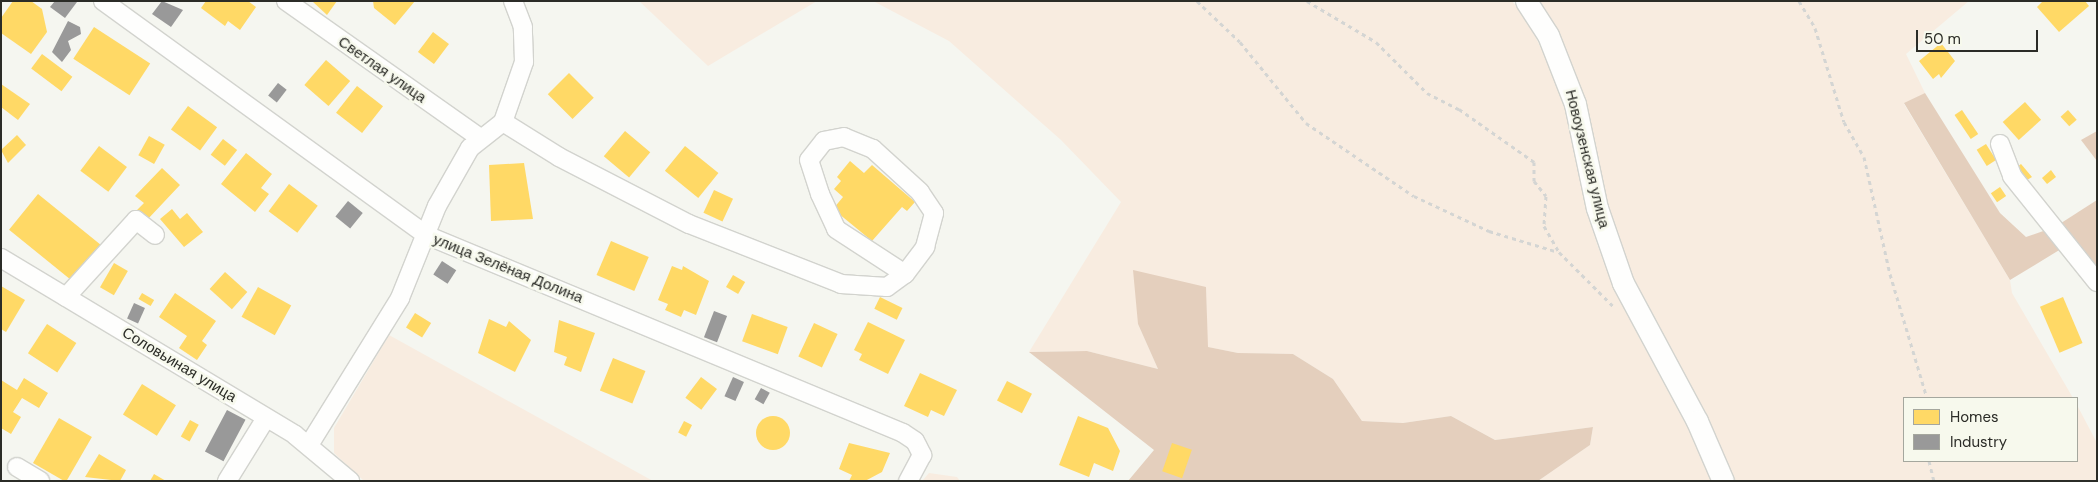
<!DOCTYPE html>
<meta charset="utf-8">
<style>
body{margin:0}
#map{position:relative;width:2098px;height:482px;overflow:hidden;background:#f5f6f0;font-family:"DM Sans",sans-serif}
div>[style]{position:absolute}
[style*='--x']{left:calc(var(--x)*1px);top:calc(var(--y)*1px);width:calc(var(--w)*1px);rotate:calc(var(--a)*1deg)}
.green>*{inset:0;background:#f8ece0}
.forest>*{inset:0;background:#e4cfbd}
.homes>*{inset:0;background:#ffd966;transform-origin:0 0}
.round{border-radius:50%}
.industry>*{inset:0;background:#999;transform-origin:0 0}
.path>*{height:3px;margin-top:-1.5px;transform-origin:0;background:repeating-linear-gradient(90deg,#d4d5d3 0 4px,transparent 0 8px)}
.roads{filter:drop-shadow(1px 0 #d2d3ce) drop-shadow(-1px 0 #d2d3ce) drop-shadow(0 1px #d2d3ce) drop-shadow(0 -1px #d2d3ce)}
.minor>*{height:18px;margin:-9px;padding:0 9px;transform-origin:9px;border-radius:9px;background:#fefefd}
.major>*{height:21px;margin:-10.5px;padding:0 10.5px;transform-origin:10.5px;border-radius:10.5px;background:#fefefd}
span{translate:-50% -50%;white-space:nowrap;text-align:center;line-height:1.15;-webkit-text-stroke:5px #f7f9ed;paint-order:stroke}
.street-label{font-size:15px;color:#2b2c27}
.frame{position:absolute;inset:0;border:2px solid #2b2c27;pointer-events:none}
.legend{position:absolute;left:1903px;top:397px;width:175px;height:65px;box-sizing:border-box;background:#f7f9ed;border:1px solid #a5a79e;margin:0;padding:6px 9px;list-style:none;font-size:15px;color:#2b2c27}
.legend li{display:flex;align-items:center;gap:10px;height:25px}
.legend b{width:25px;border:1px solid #a5a79e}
.scale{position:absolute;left:1916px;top:30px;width:122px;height:22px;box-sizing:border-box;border:2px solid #2b2c27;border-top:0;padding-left:6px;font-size:15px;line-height:18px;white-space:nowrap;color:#2b2c27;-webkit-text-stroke:4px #f7f9ed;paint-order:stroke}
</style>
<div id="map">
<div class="green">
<i style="clip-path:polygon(639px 1px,817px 1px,708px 66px)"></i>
<i style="clip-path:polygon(873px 1px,1512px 1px,1527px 20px,1561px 88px,1597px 244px,1614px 288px,1690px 428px,1713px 481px,1538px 481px,1590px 445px,1593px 427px,1495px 440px,1451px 416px,1403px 423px,1362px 421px,1333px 379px,1293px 354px,1238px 353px,1207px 347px,1206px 287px,1138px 324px,1158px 369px,1087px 351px,1029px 352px,1121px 202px,1061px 140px,949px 41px)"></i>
<i style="clip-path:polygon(1538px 1px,1969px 1px,1906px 54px,1925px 93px,1904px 104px,2010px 280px,2012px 293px,2073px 398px,1904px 398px,1904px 461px,2077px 461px,2077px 405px,2097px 443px,2097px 481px,1732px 481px,1631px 282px,1607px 209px,1585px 104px,1560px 38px)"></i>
<i style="clip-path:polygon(389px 335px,653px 481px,364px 481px,334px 453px,334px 428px)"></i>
<i style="clip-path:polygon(929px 473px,957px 477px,960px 481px,922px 481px)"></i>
</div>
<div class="forest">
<i style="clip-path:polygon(1925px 93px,2000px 213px,2026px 237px,2049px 229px,2061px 249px,2010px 280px,1904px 103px)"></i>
<i style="clip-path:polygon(2097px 131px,2097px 161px,2081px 140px)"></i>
<i style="clip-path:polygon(2097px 200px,2097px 272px,2058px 225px)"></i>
<i style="clip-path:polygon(1133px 270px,1206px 287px,1208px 347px,1238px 353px,1293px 354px,1333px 379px,1362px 421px,1403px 423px,1451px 416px,1495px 440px,1593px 427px,1590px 445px,1538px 481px,1128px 481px,1154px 450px,1029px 352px,1087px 351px,1158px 369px,1138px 324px)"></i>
</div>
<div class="homes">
<i style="clip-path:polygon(13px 1px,31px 1px,42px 9px,47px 32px,31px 54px,1px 33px,1px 18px)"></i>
<i style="clip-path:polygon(206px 1px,248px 1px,256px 7px,240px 30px,228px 21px,225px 26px,201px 8px)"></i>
<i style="clip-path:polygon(312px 1px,337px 1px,327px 15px)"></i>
<i style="clip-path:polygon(373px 1px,415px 1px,395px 25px,374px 8px)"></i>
<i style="clip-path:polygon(2043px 1px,2085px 1px,2089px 6px,2059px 32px,2037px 7px)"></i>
<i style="left:94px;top:27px;width:67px;height:38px;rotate:33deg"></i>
<i style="left:433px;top:32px;width:20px;height:25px;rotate:37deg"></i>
<i style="clip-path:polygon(1941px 43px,1955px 61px,1941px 78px,1939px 74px,1933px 79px,1919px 61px)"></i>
<i style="left:42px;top:54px;width:38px;height:18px;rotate:37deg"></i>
<i style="left:326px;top:60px;width:32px;height:33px;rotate:41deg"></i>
<i style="left:569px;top:73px;width:35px;height:30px;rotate:45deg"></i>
<i style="clip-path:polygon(1px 84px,30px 104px,18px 120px,1px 107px)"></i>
<i style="left:357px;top:86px;width:33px;height:34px;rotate:38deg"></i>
<i style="left:2025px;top:102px;width:24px;height:30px;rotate:48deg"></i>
<i style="left:188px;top:106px;width:36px;height:29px;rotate:36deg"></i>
<i style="left:1962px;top:110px;width:29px;height:9px;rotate:56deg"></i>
<i style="left:2068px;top:110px;width:13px;height:10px;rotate:48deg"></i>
<i style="left:625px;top:131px;width:33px;height:33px;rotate:40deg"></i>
<i style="clip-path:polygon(17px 135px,26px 145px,8px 163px,1px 150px)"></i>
<i style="left:149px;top:136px;width:18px;height:22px;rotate:29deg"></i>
<i style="left:223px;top:139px;width:18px;height:20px;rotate:38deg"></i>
<i style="left:1986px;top:144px;width:19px;height:11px;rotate:58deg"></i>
<i style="left:99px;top:146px;width:35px;height:31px;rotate:37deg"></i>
<i style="left:685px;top:146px;width:43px;height:32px;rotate:39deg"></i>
<i style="clip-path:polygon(246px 153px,272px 174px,261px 188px,269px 194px,255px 212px,221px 184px)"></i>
<i style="clip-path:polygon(850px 161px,864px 173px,872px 165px,915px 202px,907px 211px,902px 207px,872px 241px,833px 209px,843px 197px,834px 189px,841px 181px,837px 177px)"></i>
<i style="clip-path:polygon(524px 163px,533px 219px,491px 221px,489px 165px)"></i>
<i style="clip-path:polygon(2021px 164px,2032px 177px,2027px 180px,2017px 167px)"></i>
<i style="clip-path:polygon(162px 168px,180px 185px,147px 220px,137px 210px,144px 203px,135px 196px)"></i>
<i style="clip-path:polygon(2051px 170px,2056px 177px,2047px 184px,2042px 178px)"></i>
<i style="left:289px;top:184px;width:36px;height:34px;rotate:37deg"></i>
<i style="left:2000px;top:187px;width:11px;height:11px;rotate:56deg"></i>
<i style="left:714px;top:190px;width:21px;height:25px;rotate:25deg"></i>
<i style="left:38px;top:194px;width:81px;height:46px;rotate:39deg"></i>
<i style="clip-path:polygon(172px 209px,180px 219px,187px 213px,203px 232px,184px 247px,160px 219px)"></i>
<i style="left:611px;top:241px;width:41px;height:37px;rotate:23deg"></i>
<i style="left:114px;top:263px;width:16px;height:28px;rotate:30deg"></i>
<i style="clip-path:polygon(672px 266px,682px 270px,683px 266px,709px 281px,696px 315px,684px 310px,681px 317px,665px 310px,668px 304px,658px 300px)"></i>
<i style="left:225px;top:272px;width:30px;height:23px;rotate:42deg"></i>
<i style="left:733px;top:275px;width:14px;height:14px;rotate:30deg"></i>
<i style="clip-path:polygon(1px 286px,25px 300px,6px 332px,1px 329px)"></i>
<i style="left:258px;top:287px;width:38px;height:34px;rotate:29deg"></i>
<i style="left:142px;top:293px;width:14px;height:7px;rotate:30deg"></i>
<i style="clip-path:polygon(175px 293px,216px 321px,202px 341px,207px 345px,197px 360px,179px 348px,187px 336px,159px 317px)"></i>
<i style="left:880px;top:297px;width:25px;height:13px;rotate:26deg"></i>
<i style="left:2063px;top:297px;width:50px;height:25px;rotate:67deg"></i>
<i style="left:415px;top:313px;width:19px;height:17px;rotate:32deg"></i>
<i style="left:752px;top:314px;width:38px;height:29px;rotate:20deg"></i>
<i style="clip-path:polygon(489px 319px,506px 327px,509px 321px,531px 340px,515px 372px,478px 353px)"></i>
<i style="clip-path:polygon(559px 320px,595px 333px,581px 372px,564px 365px,567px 357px,554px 352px)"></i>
<i style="clip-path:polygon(868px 322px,905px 340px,888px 374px,859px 360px,862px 354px,854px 350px)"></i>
<i style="left:814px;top:323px;width:26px;height:37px;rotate:25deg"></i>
<i style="left:47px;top:324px;width:35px;height:35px;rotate:33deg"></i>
<i style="left:613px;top:358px;width:35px;height:35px;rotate:22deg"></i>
<i style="clip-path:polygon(920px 373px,957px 390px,944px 416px,931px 410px,928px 417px,904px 406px)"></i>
<i style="left:701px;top:377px;width:20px;height:26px;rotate:37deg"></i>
<i style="clip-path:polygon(24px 378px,48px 393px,39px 408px,22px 398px,13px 412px,21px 417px,11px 434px,1px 428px,1px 380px,17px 390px)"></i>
<i style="left:1007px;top:381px;width:28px;height:22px;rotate:27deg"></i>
<i style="left:142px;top:384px;width:40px;height:36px;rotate:32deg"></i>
<i class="round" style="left:756px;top:416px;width:34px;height:34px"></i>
<i style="clip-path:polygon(1078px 416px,1108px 428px,1120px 451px,1113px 471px,1094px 463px,1089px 477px,1059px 465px)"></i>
<i style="left:59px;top:418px;width:38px;height:52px;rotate:30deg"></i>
<i style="left:190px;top:420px;width:10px;height:19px;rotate:29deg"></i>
<i style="left:684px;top:421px;width:9px;height:13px;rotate:27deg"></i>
<i style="clip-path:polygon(849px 443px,890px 453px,882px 472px,865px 481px,849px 481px,852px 475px,839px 469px)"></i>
<i style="left:1172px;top:443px;width:21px;height:30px;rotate:19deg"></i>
<i style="clip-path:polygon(99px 454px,126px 470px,120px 481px,85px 477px)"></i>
<i style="clip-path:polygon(154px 474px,166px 481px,150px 481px)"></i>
</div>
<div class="industry">
<i style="clip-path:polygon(55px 1px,76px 1px,77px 2px,65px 18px,50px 7px)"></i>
<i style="clip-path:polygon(162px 1px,183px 10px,171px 27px,152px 14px)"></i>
<i style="clip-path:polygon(68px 21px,80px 27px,81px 34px,68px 41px,71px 50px,62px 62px,52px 52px)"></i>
<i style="left:278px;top:83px;width:11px;height:16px;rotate:38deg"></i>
<i style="left:348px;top:201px;width:19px;height:20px;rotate:39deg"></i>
<i style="left:442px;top:261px;width:17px;height:16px;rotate:33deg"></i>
<i style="left:134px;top:303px;width:12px;height:17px;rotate:24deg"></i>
<i style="left:714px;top:311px;width:14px;height:28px;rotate:21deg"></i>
<i style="left:733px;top:377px;width:12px;height:21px;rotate:24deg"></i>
<i style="left:761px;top:388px;width:10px;height:13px;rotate:29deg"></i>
<i style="left:227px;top:410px;width:21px;height:47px;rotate:28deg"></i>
</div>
<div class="path">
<i style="--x:1197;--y:1;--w:59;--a:43.6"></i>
<i style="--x:1240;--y:42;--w:104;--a:50.8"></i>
<i style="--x:1306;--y:123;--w:130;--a:34.1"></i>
<i style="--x:1414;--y:196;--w:83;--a:25"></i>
<i style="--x:1489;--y:231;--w:72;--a:16.9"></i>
<i style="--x:1307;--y:1;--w:80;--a:30.7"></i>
<i style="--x:1376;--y:42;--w:72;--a:45"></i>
<i style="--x:1427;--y:93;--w:36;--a:27"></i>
<i style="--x:1459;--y:109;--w:92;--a:35.2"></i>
<i style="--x:1534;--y:162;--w:19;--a:90"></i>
<i style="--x:1534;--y:181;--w:19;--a:51"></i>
<i style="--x:1546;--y:196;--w:30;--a:94"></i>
<i style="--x:1544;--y:226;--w:30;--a:60"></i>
<i style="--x:1559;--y:252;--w:78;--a:45"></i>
<i style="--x:1799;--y:1;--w:31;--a:59"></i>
<i style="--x:1815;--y:28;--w:98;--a:72.9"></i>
<i style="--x:1844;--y:122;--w:40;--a:60.3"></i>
<i style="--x:1864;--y:157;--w:120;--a:77.5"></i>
<i style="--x:1890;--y:274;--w:129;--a:73.4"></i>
<i style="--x:1929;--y:461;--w:21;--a:76"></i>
</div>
<div class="roads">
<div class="minor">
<i style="--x:103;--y:1;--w:399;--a:35.9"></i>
<i style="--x:426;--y:235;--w:516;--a:22.54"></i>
<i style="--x:903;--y:433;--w:14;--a:34"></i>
<i style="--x:915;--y:441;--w:16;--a:63"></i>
<i style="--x:922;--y:455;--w:30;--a:118"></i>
<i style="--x:286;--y:1;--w:236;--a:35.2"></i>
<i style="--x:503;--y:122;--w:66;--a:32"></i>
<i style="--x:559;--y:157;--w:146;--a:27.3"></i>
<i style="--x:689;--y:224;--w:163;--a:21.5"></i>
<i style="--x:841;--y:284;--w:46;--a:3.7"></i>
<i style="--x:887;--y:287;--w:22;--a:-36"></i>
<i style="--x:905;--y:274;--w:34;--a:-53"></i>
<i style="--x:925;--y:247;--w:35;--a:-75"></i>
<i style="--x:934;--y:213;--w:25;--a:-124"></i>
<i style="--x:920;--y:192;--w:64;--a:-137.5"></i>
<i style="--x:873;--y:149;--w:31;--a:-158"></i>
<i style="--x:844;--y:137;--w:20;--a:169"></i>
<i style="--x:824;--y:141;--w:24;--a:128"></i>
<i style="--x:809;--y:160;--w:36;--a:72"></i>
<i style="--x:820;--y:194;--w:38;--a:65"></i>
<i style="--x:836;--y:229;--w:82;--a:33.1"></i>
<i style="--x:2000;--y:144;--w:34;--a:69"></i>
<i style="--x:2012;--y:176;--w:136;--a:51.3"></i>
<i style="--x:1;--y:258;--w:343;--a:31"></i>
<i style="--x:295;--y:435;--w:72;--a:39.9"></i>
<i style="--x:66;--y:297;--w:104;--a:-47.7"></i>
<i style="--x:136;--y:220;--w:24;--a:38"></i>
<i style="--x:309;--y:445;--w:173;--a:-58.2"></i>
<i style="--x:400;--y:298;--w:99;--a:-68.1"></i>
<i style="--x:437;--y:206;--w:67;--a:-60.4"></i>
<i style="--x:470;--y:148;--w:42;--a:-38.2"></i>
<i style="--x:503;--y:122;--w:64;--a:-70.7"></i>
<i style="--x:524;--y:62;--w:35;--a:-92"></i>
<i style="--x:523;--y:27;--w:28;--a:-111"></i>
<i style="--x:17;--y:467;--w:27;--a:31"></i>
<i style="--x:227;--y:481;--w:74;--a:-58.2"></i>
</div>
<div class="major">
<i style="--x:1526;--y:1;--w:40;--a:57.1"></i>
<i style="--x:1548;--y:35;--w:74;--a:68.6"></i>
<i style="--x:1575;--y:104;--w:106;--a:78.1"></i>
<i style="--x:1597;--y:208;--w:79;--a:70.9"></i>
<i style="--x:1623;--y:283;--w:157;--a:61.8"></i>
<i style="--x:1697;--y:421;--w:65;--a:66.6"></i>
</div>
</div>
<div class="street-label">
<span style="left:382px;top:70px;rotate:35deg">Светлая улица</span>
<span style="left:1587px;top:159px;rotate:76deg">Новоузенская улица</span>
<span style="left:508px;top:269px;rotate:22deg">улица Зелёная Долина</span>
<span style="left:179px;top:365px;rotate:31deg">Соловьиная улица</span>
</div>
<div class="frame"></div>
<ul class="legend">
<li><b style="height:14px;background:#ffd966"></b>Homes</li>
<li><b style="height:14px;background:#999"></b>Industry</li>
</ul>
<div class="scale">50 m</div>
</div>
